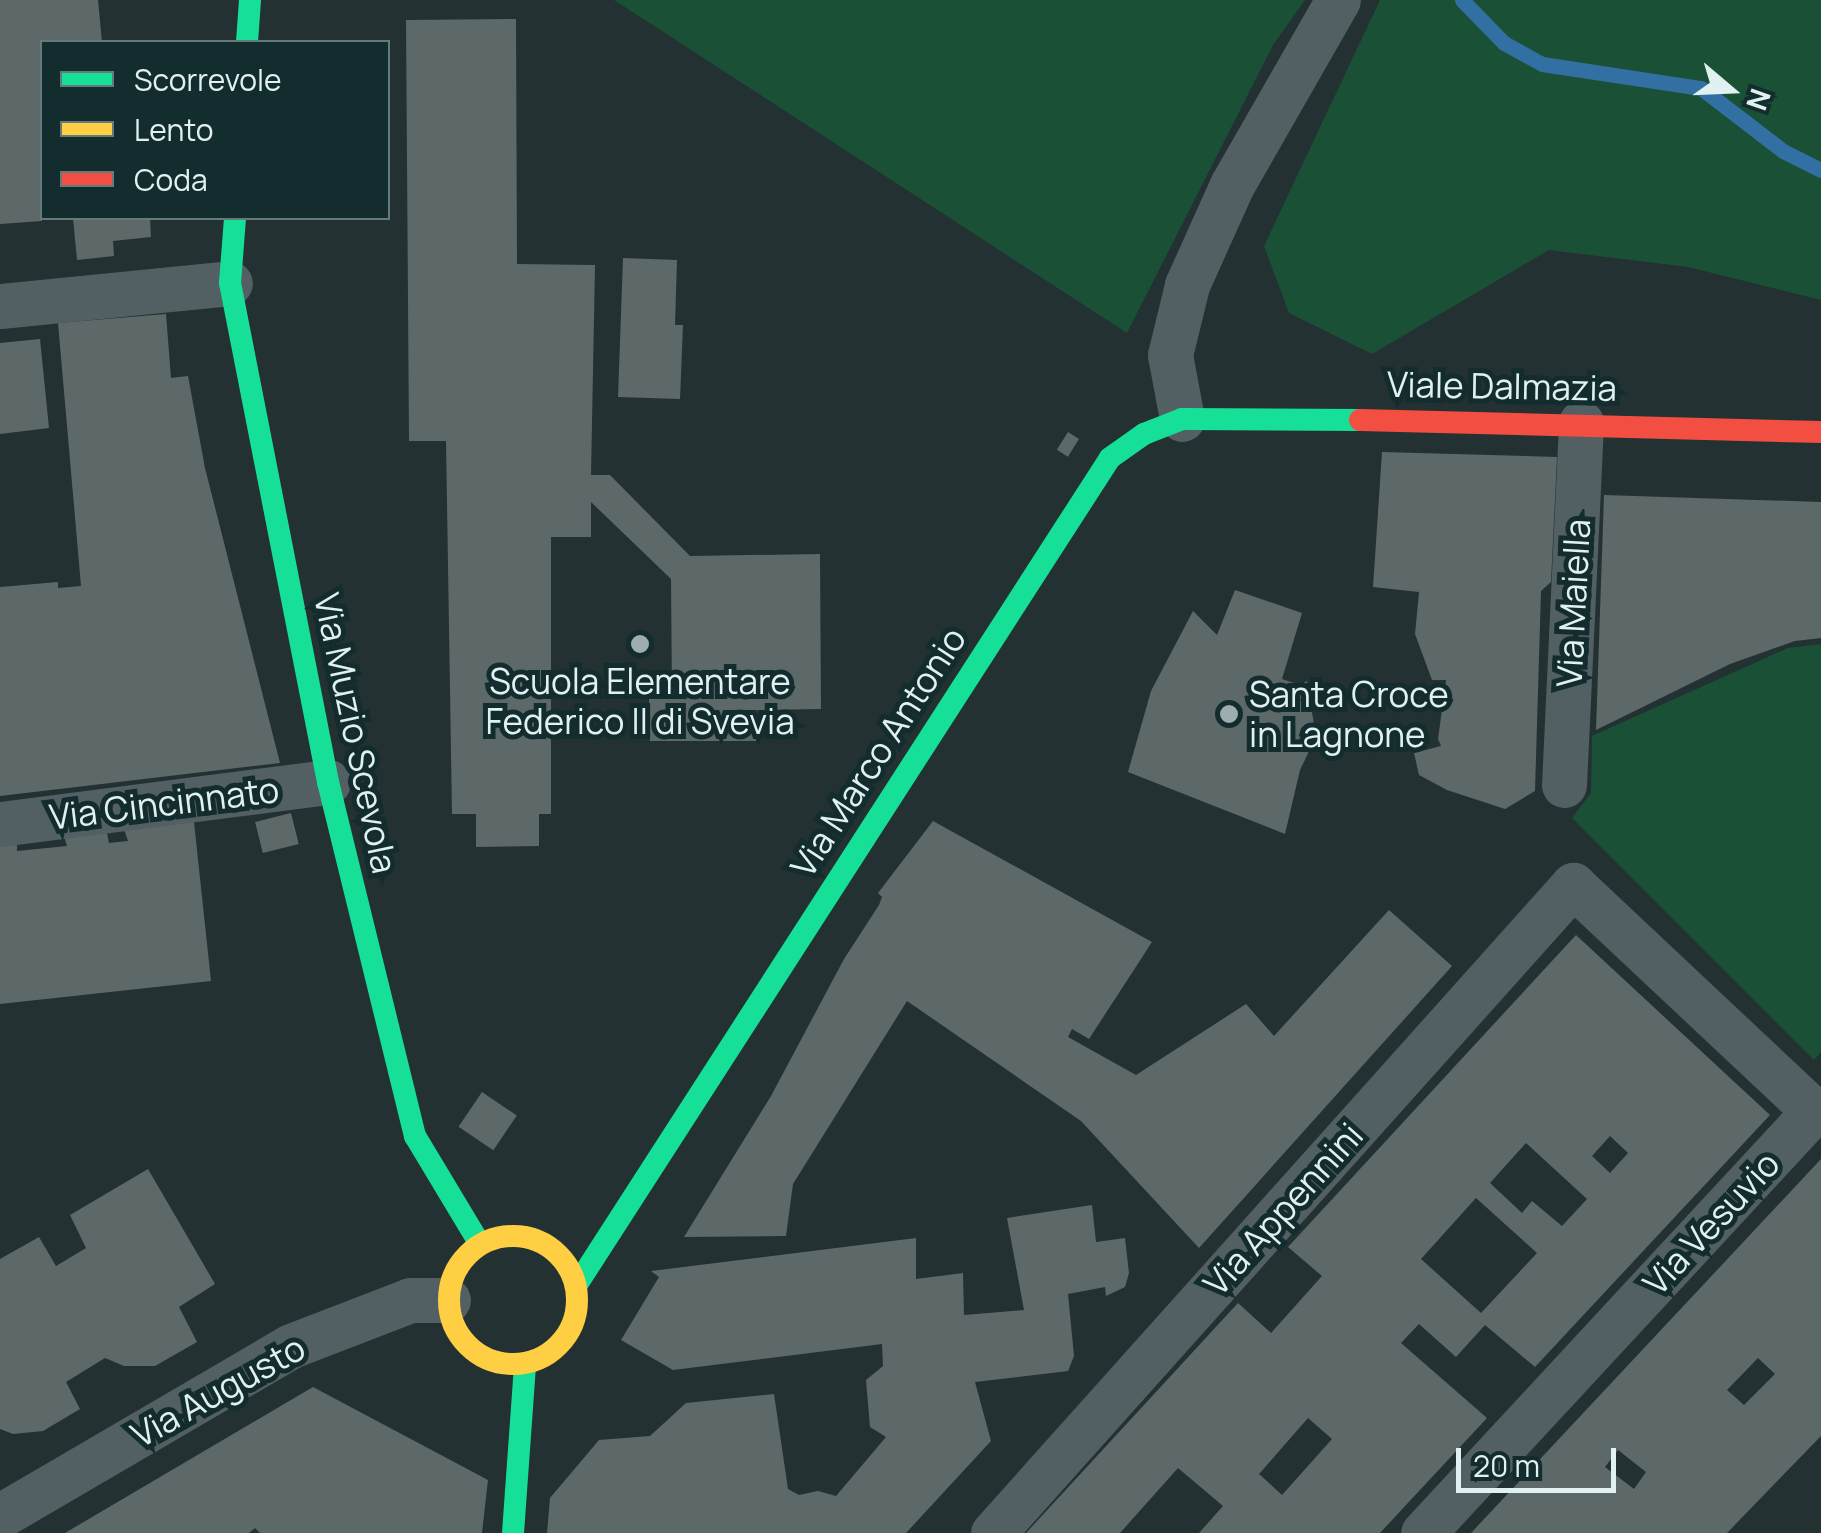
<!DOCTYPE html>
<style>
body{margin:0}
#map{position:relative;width:1821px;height:1533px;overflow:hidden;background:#233132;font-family:Manrope,sans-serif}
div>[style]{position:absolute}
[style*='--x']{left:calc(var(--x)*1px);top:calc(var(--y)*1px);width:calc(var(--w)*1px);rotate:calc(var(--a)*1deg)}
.green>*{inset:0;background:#1a5035}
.stream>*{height:15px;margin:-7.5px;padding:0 7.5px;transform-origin:7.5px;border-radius:7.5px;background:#3270a4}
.building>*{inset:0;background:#5d6968;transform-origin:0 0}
.street>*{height:45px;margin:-22.5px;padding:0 22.5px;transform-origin:22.5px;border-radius:22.5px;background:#525f63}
.fast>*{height:22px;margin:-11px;padding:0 11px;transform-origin:11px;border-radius:11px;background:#16e098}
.slow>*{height:22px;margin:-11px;padding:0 11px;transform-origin:11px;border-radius:11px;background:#ffcf43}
.slow>.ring{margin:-11px;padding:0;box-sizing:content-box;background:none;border:22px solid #ffcf43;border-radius:50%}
.jam>*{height:22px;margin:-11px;padding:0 11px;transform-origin:11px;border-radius:11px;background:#f24e42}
.dots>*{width:28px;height:28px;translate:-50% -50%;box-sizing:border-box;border:5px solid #132c2e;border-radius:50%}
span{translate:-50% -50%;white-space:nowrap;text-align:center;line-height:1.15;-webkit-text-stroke:10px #132c2e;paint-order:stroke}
.street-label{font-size:35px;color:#e1f0f1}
.poi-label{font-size:35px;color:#e1f0f1}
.left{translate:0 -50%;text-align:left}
.legend{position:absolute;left:40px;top:40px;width:350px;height:180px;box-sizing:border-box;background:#132c2e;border:2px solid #657a7c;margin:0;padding:12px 18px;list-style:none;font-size:30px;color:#e1f0f1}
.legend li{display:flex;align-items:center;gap:20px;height:50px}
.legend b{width:50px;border:2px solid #657a7c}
.north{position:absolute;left:1681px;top:40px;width:100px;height:100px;-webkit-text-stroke:8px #132c2e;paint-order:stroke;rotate:109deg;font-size:28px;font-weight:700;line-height:40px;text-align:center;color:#e1f0f1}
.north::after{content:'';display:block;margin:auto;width:35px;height:45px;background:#e1f0f1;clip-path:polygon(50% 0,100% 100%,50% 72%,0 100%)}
.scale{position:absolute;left:1456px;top:1448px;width:160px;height:45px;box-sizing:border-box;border:5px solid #e1f0f1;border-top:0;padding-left:12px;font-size:30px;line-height:35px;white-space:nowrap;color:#e1f0f1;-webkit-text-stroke:8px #132c2e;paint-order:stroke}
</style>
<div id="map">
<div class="green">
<i style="clip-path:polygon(614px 0,1305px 0,1273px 45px,1127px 333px)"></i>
<i style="clip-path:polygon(1380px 0,1821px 0,1821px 300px,1688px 267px,1549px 250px,1372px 354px,1289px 313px,1264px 246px)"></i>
<i style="clip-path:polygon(1821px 644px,1821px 1052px,1814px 1060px,1572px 818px,1591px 793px,1592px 736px,1788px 648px)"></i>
</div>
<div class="stream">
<i style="--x:1462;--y:0;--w:60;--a:45.7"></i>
<i style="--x:1504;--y:43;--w:43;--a:28.9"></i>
<i style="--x:1542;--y:64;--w:161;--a:8.6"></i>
<i style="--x:1701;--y:88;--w:103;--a:37.5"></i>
<i style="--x:1783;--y:151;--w:42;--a:26.6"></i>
</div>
<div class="building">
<i style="clip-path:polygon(0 0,98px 0,102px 42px,42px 42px,42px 221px,0 224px)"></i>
<i style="clip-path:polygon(516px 19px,517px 264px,595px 265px,591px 475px,610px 475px,690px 556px,820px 554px,821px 709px,757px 710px,756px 741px,650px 741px,649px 699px,672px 699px,671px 579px,591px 502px,591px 537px,551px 537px,551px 814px,539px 814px,539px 846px,476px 847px,476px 814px,452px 814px,446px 441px,409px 441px,406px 20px)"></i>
<i style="clip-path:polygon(73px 218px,150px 218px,151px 237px,113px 241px,114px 256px,77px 260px)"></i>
<i style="clip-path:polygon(623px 258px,677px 260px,675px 325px,683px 325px,680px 399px,618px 397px)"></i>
<i style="clip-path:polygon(166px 314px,171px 378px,188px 376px,205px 468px,280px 763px,0 796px,0 587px,58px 582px,58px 588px,81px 586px,58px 323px)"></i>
<i style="clip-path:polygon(40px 339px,49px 428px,0 434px,0 343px)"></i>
<i style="left:1068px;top:432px;width:13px;height:21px;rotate:32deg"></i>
<i style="clip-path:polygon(1382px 452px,1557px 457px,1551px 582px,1541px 591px,1535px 791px,1505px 809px,1447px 790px,1419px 775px,1414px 753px,1441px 746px,1438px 739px,1446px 680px,1432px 680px,1415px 634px,1419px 592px,1373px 587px)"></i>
<i style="clip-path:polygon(1604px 495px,1821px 502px,1821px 638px,1795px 641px,1730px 664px,1596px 730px)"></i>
<i style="clip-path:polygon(1235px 590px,1302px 613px,1282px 679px,1300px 685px,1307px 681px,1316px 737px,1300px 770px,1285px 834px,1128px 772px,1151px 691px,1193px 611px,1217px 635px)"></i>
<i style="left:291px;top:813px;width:32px;height:37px;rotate:76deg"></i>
<i style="clip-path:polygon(933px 821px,1152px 942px,1089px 1039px,1072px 1029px,1068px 1037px,1136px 1075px,1246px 1004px,1274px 1036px,1389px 910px,1452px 966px,1199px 1248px,1081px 1121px,907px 1001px,793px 1184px,786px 1236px,684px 1237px,771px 1096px,844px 959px,879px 905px,882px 897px,878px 893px)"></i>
<i style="clip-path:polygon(194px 822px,211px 981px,0 1004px,0 843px,17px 843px,17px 851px,67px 846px,64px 836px,107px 833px,109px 843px,128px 841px,124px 829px)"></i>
<i style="clip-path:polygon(evenodd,1576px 935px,1770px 1115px,1535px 1367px,1485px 1325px,1456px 1357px,1419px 1324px,1401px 1343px,1487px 1418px,1380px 1533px,1199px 1533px,1223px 1506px,1178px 1468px,1120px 1533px,1026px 1533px,1238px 1303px,1271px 1333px,1322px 1276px,1288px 1247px,1576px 935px,1610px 1136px,1628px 1153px,1610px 1173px,1592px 1156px,1610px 1136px,1576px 935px,1526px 1143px,1587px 1199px,1562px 1226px,1532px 1201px,1522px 1213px,1490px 1183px,1526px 1143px,1576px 935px,1476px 1198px,1537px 1253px,1481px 1313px,1421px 1259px,1476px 1198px,1576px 935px,1308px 1418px,1332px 1439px,1282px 1495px,1259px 1474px,1308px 1418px)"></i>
<i style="left:482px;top:1092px;width:42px;height:42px;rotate:34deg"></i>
<i style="clip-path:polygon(evenodd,1821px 1159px,1821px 1436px,1727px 1533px,1471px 1533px,1821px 1159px,1758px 1358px,1775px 1374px,1744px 1405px,1727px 1390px,1758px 1358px,1821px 1159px,1618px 1450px,1646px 1472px,1634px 1489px,1605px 1467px,1618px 1450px)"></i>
<i style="clip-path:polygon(148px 1169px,215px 1284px,179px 1307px,197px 1342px,155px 1366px,124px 1366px,105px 1358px,66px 1382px,80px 1409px,43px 1431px,13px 1434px,0 1429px,0 1259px,39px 1237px,56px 1266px,86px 1248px,70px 1215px)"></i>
<i style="clip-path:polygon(1092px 1205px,1096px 1242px,1125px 1238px,1129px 1273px,1125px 1287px,1106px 1296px,1105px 1287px,1068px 1294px,1074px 1356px,1068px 1371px,975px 1382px,991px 1441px,906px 1533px,547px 1533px,550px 1498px,599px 1440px,650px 1436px,686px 1403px,774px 1394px,788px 1489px,799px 1495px,818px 1491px,836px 1496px,886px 1437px,870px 1427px,866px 1380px,883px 1366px,882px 1344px,673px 1370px,621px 1340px,659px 1277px,651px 1271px,916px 1238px,916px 1279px,963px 1273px,964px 1315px,1024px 1310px,1007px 1218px)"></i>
<i style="clip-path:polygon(313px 1387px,488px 1480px,482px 1533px,260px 1533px,255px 1528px,249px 1533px,65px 1533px)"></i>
</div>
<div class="street">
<i style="--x:0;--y:306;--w:231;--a:-5.7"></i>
<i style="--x:1182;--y:419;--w:65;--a:-100.6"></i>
<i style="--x:1170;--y:355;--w:72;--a:-76.3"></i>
<i style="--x:1187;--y:285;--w:110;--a:-65.8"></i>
<i style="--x:1232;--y:185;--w:213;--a:-60.2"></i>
<i style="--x:1564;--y:785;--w:363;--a:-87.3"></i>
<i style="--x:0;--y:824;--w:331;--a:-7.3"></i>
<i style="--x:0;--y:1516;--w:337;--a:-30.3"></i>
<i style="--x:291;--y:1346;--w:128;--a:-21.1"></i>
<i style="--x:410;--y:1300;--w:38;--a:0"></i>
<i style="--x:993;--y:1533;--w:870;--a:-48.17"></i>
<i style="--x:1573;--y:885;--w:330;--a:43.2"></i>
<i style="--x:1814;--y:1111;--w:575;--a:132.82"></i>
</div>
<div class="fast">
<i style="--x:247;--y:42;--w:42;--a:-85.9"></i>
<i style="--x:235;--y:218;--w:65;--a:94.4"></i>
<i style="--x:230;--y:283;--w:509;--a:78.89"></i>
<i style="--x:328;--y:782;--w:365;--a:76.2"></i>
<i style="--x:415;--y:1136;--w:126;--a:59"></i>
<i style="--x:576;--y:1286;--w:985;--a:-57.18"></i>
<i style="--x:1110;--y:458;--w:42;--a:-35.2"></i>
<i style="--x:1144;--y:434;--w:41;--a:-21.5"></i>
<i style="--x:1182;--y:419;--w:178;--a:0.3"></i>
<i style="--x:513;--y:1533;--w:169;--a:-85.9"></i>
</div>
<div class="slow">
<i class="ring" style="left:449px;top:1236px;width:106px;height:106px"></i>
</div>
<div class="jam">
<i style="--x:1360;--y:420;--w:461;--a:1.5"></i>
</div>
<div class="dots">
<i style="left:640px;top:644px;background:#9eadae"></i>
<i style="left:1229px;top:714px;background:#9eadae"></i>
</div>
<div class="street-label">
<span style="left:1502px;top:386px;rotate:1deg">Viale Dalmazia</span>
<span style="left:1573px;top:603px;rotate:-87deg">Via Maiella</span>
<span style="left:356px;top:733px;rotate:78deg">Via Muzio Scevola</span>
<span style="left:878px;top:752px;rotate:-57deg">Via Marco Antonio</span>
<span style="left:164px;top:803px;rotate:-7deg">Via Cincinnato</span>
<span style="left:1283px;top:1209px;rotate:-48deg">Via Appennini</span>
<span style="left:1711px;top:1223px;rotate:-47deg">Via Vesuvio</span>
<span style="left:218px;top:1391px;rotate:-29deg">Via Augusto</span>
</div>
<div class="poi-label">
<span style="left:640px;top:701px">Scuola Elementare<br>Federico II di Svevia</span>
<span class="left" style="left:1249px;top:714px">Santa Croce<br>in Lagnone</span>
</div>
<ul class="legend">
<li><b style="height:12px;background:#16e098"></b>Scorrevole</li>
<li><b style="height:12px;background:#ffcf43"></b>Lento</li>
<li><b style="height:12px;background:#f24e42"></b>Coda</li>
</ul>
<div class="north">N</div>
<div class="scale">20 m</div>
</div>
